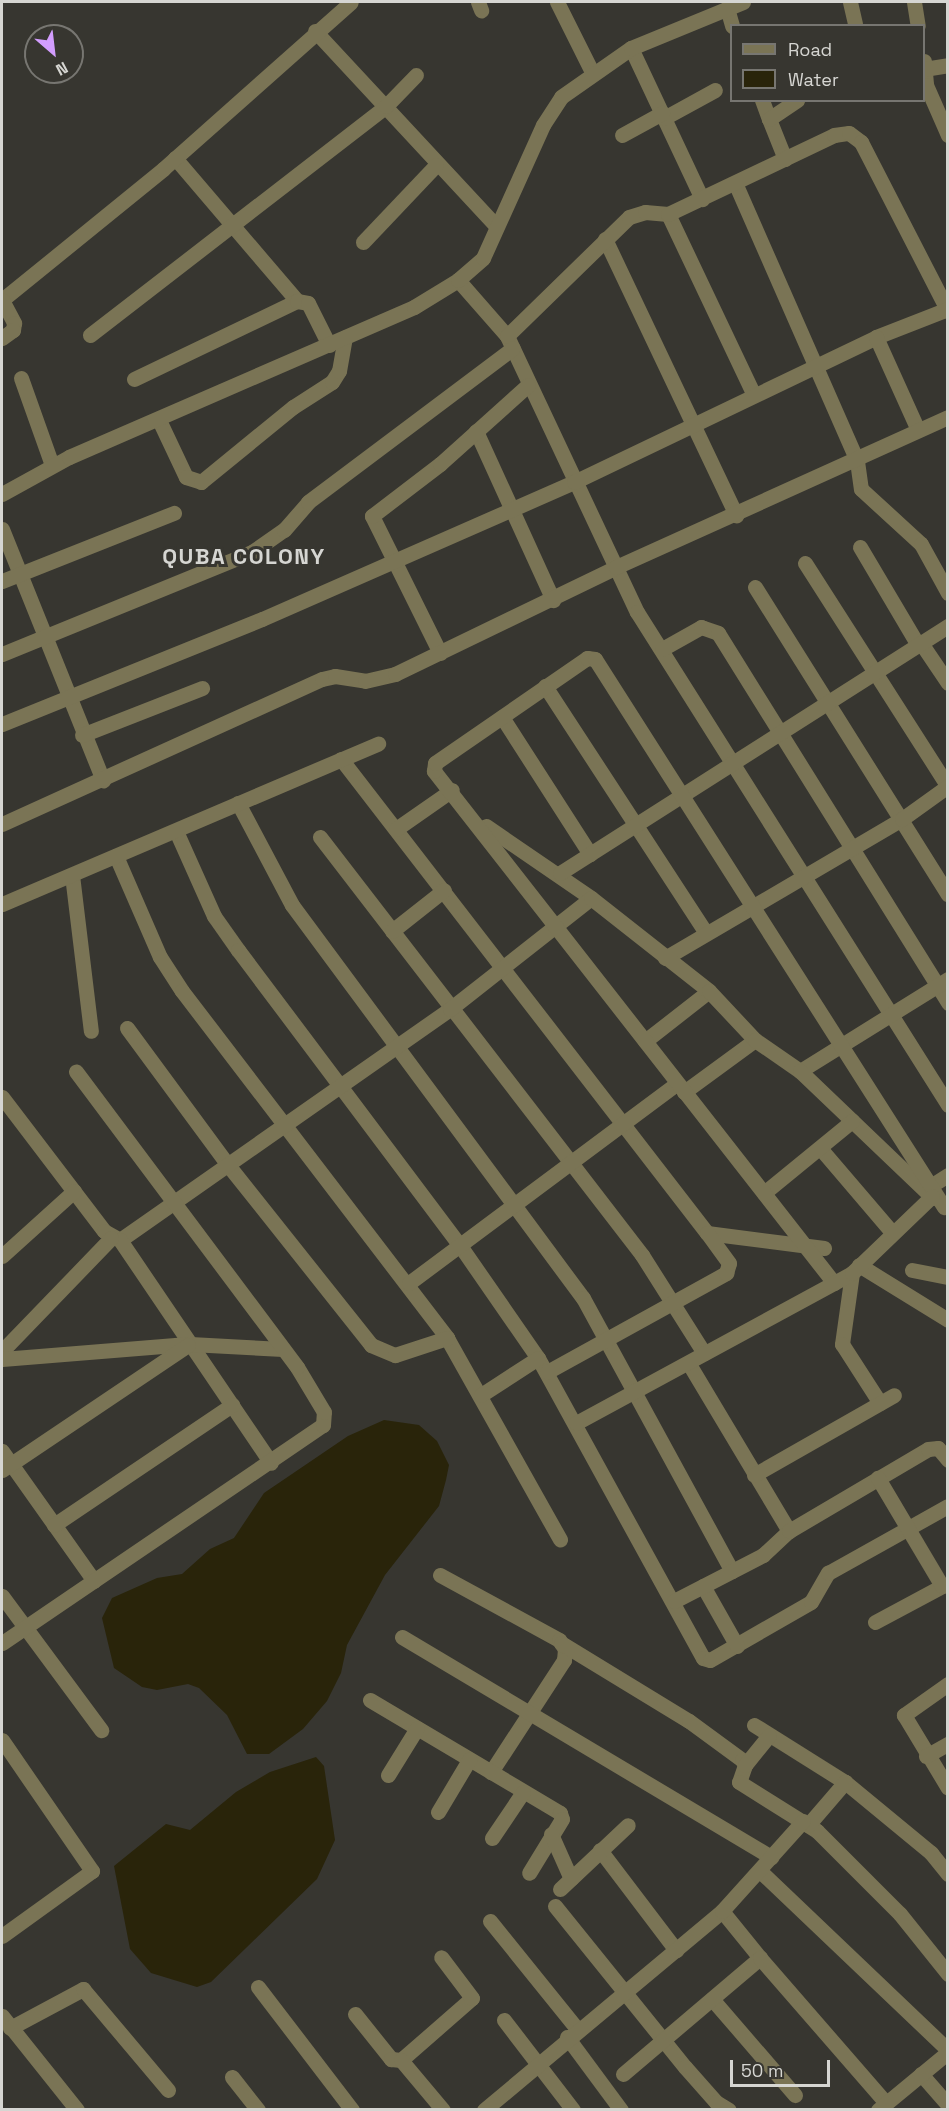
<!DOCTYPE html>
<style>
body{margin:0}
#map{position:relative;width:949px;height:2111px;overflow:hidden;background:#373630;font-family:"Space Grotesk",sans-serif}
div>[style]{position:absolute}
[style*='--x']{left:calc(var(--x)*1px);top:calc(var(--y)*1px);width:calc(var(--w)*1px);rotate:calc(var(--a)*1deg)}
.water>*{inset:0;background:#29240a}
.minor>*{height:15px;margin:-7.5px;padding:0 7.5px;transform-origin:7.5px;border-radius:7.5px;background:#7a7455}
span{translate:-50% -50%;white-space:nowrap;text-align:center;line-height:1.15;-webkit-text-stroke:6px #373630;paint-order:stroke}
.district-label{font-size:22px;color:#d6d6d2;font-weight:700;letter-spacing:1.5px}
.frame{position:absolute;inset:0;border:3px solid #d6d6d2;pointer-events:none}
.legend{position:absolute;left:730px;top:24px;width:195px;height:78px;box-sizing:border-box;background:#373630;border:2px solid #777671;margin:0;padding:8px 10px;list-style:none;font-size:18px;color:#d6d6d2}
.legend li{display:flex;align-items:center;gap:12px;height:30px}
.legend b{width:30px;border:2px solid #777671}
.north{position:absolute;left:24px;top:24px;width:60px;height:60px;box-sizing:border-box;background:#373630;border:2px solid #777671;border-radius:50%;rotate:152deg;font-size:16px;font-weight:700;line-height:24px;text-align:center;color:#d6d6d2}
.north::after{content:'';display:block;margin:auto;width:21px;height:27px;background:#d29dfd;clip-path:polygon(50% 0,100% 100%,50% 72%,0 100%)}
.scale{position:absolute;left:730px;top:2060px;width:100px;height:27px;box-sizing:border-box;border:3px solid #d6d6d2;border-top:0;padding-left:8px;font-size:18px;line-height:21px;white-space:nowrap;color:#d6d6d2;-webkit-text-stroke:4px #373630;paint-order:stroke}
</style>
<div id="map">
<div class="water">
<i style="clip-path:polygon(384px 1420px,419px 1425px,437px 1441px,449px 1465px,446px 1480px,439px 1506px,385px 1575px,347px 1645px,341px 1673px,327px 1701px,303px 1729px,269px 1754px,247px 1754px,227px 1715px,199px 1688px,188px 1684px,157px 1690px,142px 1687px,114px 1668px,102px 1618px,112px 1598px,157px 1578px,182px 1574px,210px 1549px,234px 1538px,264px 1493px,348px 1436px)"></i>
<i style="clip-path:polygon(316px 1757px,324px 1766px,335px 1840px,317px 1879px,211px 1982px,197px 1987px,151px 1973px,130px 1949px,114px 1866px,166px 1824px,190px 1830px,236px 1792px,270px 1772px)"></i>
</div>
<div class="minor">
<i style="--x:478;--y:2;--w:9;--a:69"></i>
<i style="--x:557;--y:2;--w:80;--a:63.4"></i>
<i style="--x:850;--y:2;--w:22;--a:77"></i>
<i style="--x:914;--y:2;--w:24;--a:81"></i>
<i style="--x:727;--y:8;--w:19;--a:74"></i>
<i style="--x:315;--y:31;--w:266;--a:47.1"></i>
<i style="--x:631;--y:48;--w:167;--a:64.8"></i>
<i style="--x:924;--y:61;--w:24;--a:85"></i>
<i style="--x:926;--y:85;--w:55;--a:66.3"></i>
<i style="--x:924;--y:69;--w:24;--a:-9"></i>
<i style="--x:762;--y:100;--w:20;--a:70"></i>
<i style="--x:664;--y:118;--w:58;--a:-28.8"></i>
<i style="--x:622;--y:135;--w:46;--a:-28.8"></i>
<i style="--x:175;--y:158;--w:188;--a:49.5"></i>
<i style="--x:785;--y:159;--w:43;--a:-111.8"></i>
<i style="--x:769;--y:119;--w:34;--a:-34"></i>
<i style="--x:736;--y:185;--w:301;--a:66.3"></i>
<i style="--x:857;--y:461;--w:28;--a:82"></i>
<i style="--x:861;--y:489;--w:81;--a:42.5"></i>
<i style="--x:921;--y:544;--w:56;--a:61.1"></i>
<i style="--x:668;--y:214;--w:200;--a:64.6"></i>
<i style="--x:605;--y:239;--w:306;--a:64.6"></i>
<i style="--x:363;--y:242;--w:106;--a:-46.5"></i>
<i style="--x:458;--y:280;--w:74;--a:48.8"></i>
<i style="--x:507;--y:336;--w:305;--a:64.8"></i>
<i style="--x:637;--y:612;--w:583;--a:57.75"></i>
<i style="--x:2;--y:300;--w:208;--a:-39.1"></i>
<i style="--x:163;--y:169;--w:251;--a:-41.6"></i>
<i style="--x:2;--y:300;--w:26;--a:62"></i>
<i style="--x:14;--y:323;--w:7;--a:98"></i>
<i style="--x:13;--y:330;--w:14;--a:144"></i>
<i style="--x:90;--y:335;--w:374;--a:-37.7"></i>
<i style="--x:386;--y:106;--w:43;--a:-45.9"></i>
<i style="--x:507;--y:336;--w:170;--a:-44.3"></i>
<i style="--x:629;--y:217;--w:17;--a:-17"></i>
<i style="--x:645;--y:212;--w:23;--a:5"></i>
<i style="--x:668;--y:214;--w:184;--a:-25.4"></i>
<i style="--x:834;--y:135;--w:15;--a:-8"></i>
<i style="--x:849;--y:133;--w:15;--a:37"></i>
<i style="--x:861;--y:142;--w:190;--a:62.8"></i>
<i style="--x:876;--y:337;--w:77;--a:-21.3"></i>
<i style="--x:21;--y:378;--w:92;--a:70.4"></i>
<i style="--x:134;--y:379;--w:181;--a:-25.6"></i>
<i style="--x:297;--y:301;--w:11;--a:10"></i>
<i style="--x:308;--y:303;--w:47;--a:63.4"></i>
<i style="--x:159;--y:420;--w:63;--a:64.7"></i>
<i style="--x:186;--y:477;--w:16;--a:18"></i>
<i style="--x:201;--y:482;--w:119;--a:-39.2"></i>
<i style="--x:293;--y:407;--w:46;--a:-32.7"></i>
<i style="--x:332;--y:382;--w:13;--a:-58"></i>
<i style="--x:339;--y:371;--w:34;--a:-80"></i>
<i style="--x:476;--y:431;--w:186;--a:65.5"></i>
<i style="--x:2;--y:494;--w:77;--a:-28.9"></i>
<i style="--x:69;--y:457;--w:376;--a:-23.5"></i>
<i style="--x:414;--y:307;--w:52;--a:-31.5"></i>
<i style="--x:458;--y:280;--w:33;--a:-41"></i>
<i style="--x:483;--y:258;--w:146;--a:-65.7"></i>
<i style="--x:543;--y:125;--w:33;--a:-57"></i>
<i style="--x:561;--y:97;--w:85;--a:-35"></i>
<i style="--x:631;--y:48;--w:121;--a:-22.3"></i>
<i style="--x:2;--y:529;--w:271;--a:68.1"></i>
<i style="--x:860;--y:547;--w:114;--a:59.4"></i>
<i style="--x:805;--y:563;--w:266;--a:57.4"></i>
<i style="--x:2;--y:581;--w:185;--a:-21.6"></i>
<i style="--x:755;--y:587;--w:363;--a:57.9"></i>
<i style="--x:921;--y:643;--w:48;--a:56"></i>
<i style="--x:662;--y:649;--w:45;--a:-29.4"></i>
<i style="--x:701;--y:627;--w:18;--a:19"></i>
<i style="--x:718;--y:633;--w:436;--a:58.1"></i>
<i style="--x:440;--y:653;--w:153;--a:-116.4"></i>
<i style="--x:372;--y:516;--w:86;--a:-37.4"></i>
<i style="--x:440;--y:464;--w:118;--a:-41.9"></i>
<i style="--x:2;--y:654;--w:270;--a:-22.2"></i>
<i style="--x:252;--y:552;--w:39;--a:-35"></i>
<i style="--x:284;--y:530;--w:37;--a:-49"></i>
<i style="--x:308;--y:502;--w:256;--a:-36.9"></i>
<i style="--x:545;--y:686;--w:295;--a:56.9"></i>
<i style="--x:502;--y:717;--w:163;--a:57.3"></i>
<i style="--x:2;--y:724;--w:280;--a:-22"></i>
<i style="--x:262;--y:619;--w:341;--a:-23.7"></i>
<i style="--x:574;--y:482;--w:335;--a:-25.6"></i>
<i style="--x:876;--y:337;--w:102;--a:65.7"></i>
<i style="--x:82;--y:735;--w:129;--a:-21.4"></i>
<i style="--x:341;--y:759;--w:599;--a:52.33"></i>
<i style="--x:707;--y:1233;--w:118;--a:7.3"></i>
<i style="--x:238;--y:803;--w:115;--a:62.1"></i>
<i style="--x:292;--y:905;--w:489;--a:53.5"></i>
<i style="--x:583;--y:1298;--w:311;--a:61.4"></i>
<i style="--x:2;--y:824;--w:351;--a:-24.4"></i>
<i style="--x:322;--y:679;--w:13;--a:-13"></i>
<i style="--x:335;--y:676;--w:30;--a:9"></i>
<i style="--x:365;--y:681;--w:31;--a:-13"></i>
<i style="--x:395;--y:674;--w:246;--a:-25.8"></i>
<i style="--x:616;--y:567;--w:364;--a:-24.3"></i>
<i style="--x:486;--y:826;--w:127;--a:34.4"></i>
<i style="--x:396;--y:829;--w:68;--a:-34.9"></i>
<i style="--x:176;--y:831;--w:93;--a:65.9"></i>
<i style="--x:214;--y:916;--w:42;--a:54.8"></i>
<i style="--x:238;--y:950;--w:371;--a:53.1"></i>
<i style="--x:461;--y:1247;--w:135;--a:55.3"></i>
<i style="--x:538;--y:1358;--w:342;--a:61.2"></i>
<i style="--x:703;--y:1658;--w:7;--a:16"></i>
<i style="--x:710;--y:1660;--w:116;--a:-29.9"></i>
<i style="--x:811;--y:1602;--w:34;--a:-60"></i>
<i style="--x:828;--y:1573;--w:137;--a:-29.2"></i>
<i style="--x:320;--y:837;--w:528;--a:52.39"></i>
<i style="--x:642;--y:1255;--w:116;--a:57.7"></i>
<i style="--x:116;--y:856;--w:110;--a:66.5"></i>
<i style="--x:160;--y:957;--w:40;--a:57.1"></i>
<i style="--x:182;--y:991;--w:437;--a:52.6"></i>
<i style="--x:447;--y:1338;--w:231;--a:60.7"></i>
<i style="--x:560;--y:873;--w:460;--a:-32.5"></i>
<i style="--x:72;--y:875;--w:157;--a:83.1"></i>
<i style="--x:2;--y:904;--w:409;--a:-23.1"></i>
<i style="--x:392;--y:931;--w:66;--a:-38.3"></i>
<i style="--x:665;--y:958;--w:275;--a:-30.4"></i>
<i style="--x:902;--y:819;--w:57;--a:-35.7"></i>
<i style="--x:127;--y:1028;--w:170;--a:53.6"></i>
<i style="--x:228;--y:1165;--w:230;--a:51.5"></i>
<i style="--x:371;--y:1345;--w:26;--a:23"></i>
<i style="--x:395;--y:1355;--w:55;--a:-18.1"></i>
<i style="--x:645;--y:1041;--w:81;--a:-38"></i>
<i style="--x:800;--y:1071;--w:174;--a:-31.9"></i>
<i style="--x:684;--y:1092;--w:88;--a:-36.2"></i>
<i style="--x:2;--y:1097;--w:168;--a:52.7"></i>
<i style="--x:104;--y:1231;--w:18;--a:29"></i>
<i style="--x:120;--y:1240;--w:403;--a:-35"></i>
<i style="--x:450;--y:1009;--w:179;--a:-38.2"></i>
<i style="--x:591;--y:898;--w:150;--a:38.2"></i>
<i style="--x:709;--y:991;--w:67;--a:46.8"></i>
<i style="--x:755;--y:1040;--w:55;--a:34.6"></i>
<i style="--x:800;--y:1071;--w:184;--a:43.7"></i>
<i style="--x:820;--y:1148;--w:109;--a:49.5"></i>
<i style="--x:932;--y:1185;--w:19;--a:-32"></i>
<i style="--x:764;--y:1193;--w:114;--a:-39.3"></i>
<i style="--x:120;--y:1240;--w:269;--a:55.9"></i>
<i style="--x:2;--y:1256;--w:97;--a:-42.1"></i>
<i style="--x:859;--y:1265;--w:105;--a:31.7"></i>
<i style="--x:912;--y:1270;--w:37;--a:11"></i>
<i style="--x:852;--y:1273;--w:72;--a:98"></i>
<i style="--x:842;--y:1344;--w:70;--a:57.2"></i>
<i style="--x:409;--y:1283;--w:334;--a:-36.7"></i>
<i style="--x:834;--y:1283;--w:650;--a:-128"></i>
<i style="--x:434;--y:771;--w:8;--a:-83"></i>
<i style="--x:435;--y:763;--w:185;--a:-34.6"></i>
<i style="--x:587;--y:658;--w:8;--a:7"></i>
<i style="--x:595;--y:659;--w:650;--a:57.51"></i>
<i style="--x:2;--y:1351;--w:157;--a:-46"></i>
<i style="--x:2;--y:1359;--w:189;--a:-4.6"></i>
<i style="--x:190;--y:1344;--w:93;--a:3.1"></i>
<i style="--x:689;--y:1364;--w:195;--a:59.1"></i>
<i style="--x:547;--y:1372;--w:205;--a:-28.9"></i>
<i style="--x:726;--y:1273;--w:10;--a:-73"></i>
<i style="--x:729;--y:1263;--w:37;--a:-126"></i>
<i style="--x:481;--y:1395;--w:68;--a:-33"></i>
<i style="--x:576;--y:1423;--w:314;--a:-28.5"></i>
<i style="--x:852;--y:1273;--w:111;--a:-43.9"></i>
<i style="--x:2;--y:1451;--w:159;--a:54.7"></i>
<i style="--x:2;--y:1470;--w:224;--a:-33.9"></i>
<i style="--x:754;--y:1475;--w:161;--a:-29.7"></i>
<i style="--x:54;--y:1525;--w:215;--a:-34"></i>
<i style="--x:440;--y:1575;--w:136;--a:28.6"></i>
<i style="--x:559;--y:1640;--w:11;--a:56"></i>
<i style="--x:565;--y:1649;--w:11;--a:95"></i>
<i style="--x:564;--y:1660;--w:134;--a:123.1"></i>
<i style="--x:703;--y:1586;--w:69;--a:60.5"></i>
<i style="--x:2;--y:1596;--w:167;--a:53.5"></i>
<i style="--x:674;--y:1601;--w:100;--a:-27.3"></i>
<i style="--x:763;--y:1555;--w:35;--a:-43"></i>
<i style="--x:789;--y:1531;--w:161;--a:-30.5"></i>
<i style="--x:928;--y:1449;--w:10;--a:-6"></i>
<i style="--x:938;--y:1448;--w:16;--a:50"></i>
<i style="--x:875;--y:1622;--w:76;--a:-28.2"></i>
<i style="--x:942;--y:1586;--w:126;--a:-120.7"></i>
<i style="--x:402;--y:1637;--w:430;--a:30.8"></i>
<i style="--x:2;--y:1643;--w:388;--a:-34.2"></i>
<i style="--x:323;--y:1425;--w:13;--a:-86"></i>
<i style="--x:324;--y:1412;--w:52;--a:-121"></i>
<i style="--x:297;--y:1367;--w:369;--a:-126.8"></i>
<i style="--x:561;--y:1643;--w:150;--a:31.4"></i>
<i style="--x:689;--y:1721;--w:66;--a:36.3"></i>
<i style="--x:742;--y:1760;--w:6;--a:59"></i>
<i style="--x:745;--y:1765;--w:18;--a:109"></i>
<i style="--x:739;--y:1782;--w:92;--a:32.1"></i>
<i style="--x:817;--y:1831;--w:117;--a:45"></i>
<i style="--x:900;--y:1914;--w:77;--a:51.3"></i>
<i style="--x:948;--y:1684;--w:54;--a:144.8"></i>
<i style="--x:904;--y:1715;--w:85;--a:58.9"></i>
<i style="--x:370;--y:1700;--w:221;--a:30.7"></i>
<i style="--x:560;--y:1813;--w:6;--a:72"></i>
<i style="--x:562;--y:1819;--w:63;--a:121.4"></i>
<i style="--x:754;--y:1725;--w:107;--a:32.1"></i>
<i style="--x:845;--y:1782;--w:112;--a:39.5"></i>
<i style="--x:931;--y:1853;--w:27;--a:51"></i>
<i style="--x:2;--y:1740;--w:159;--a:55.5"></i>
<i style="--x:92;--y:1871;--w:111;--a:144.2"></i>
<i style="--x:926;--y:1756;--w:25;--a:-29"></i>
<i style="--x:745;--y:1765;--w:38;--a:-51"></i>
<i style="--x:388;--y:1775;--w:55;--a:-58.3"></i>
<i style="--x:438;--y:1812;--w:61;--a:-59.2"></i>
<i style="--x:808;--y:1825;--w:57;--a:-49.3"></i>
<i style="--x:551;--y:1834;--w:49;--a:66"></i>
<i style="--x:492;--y:1838;--w:55;--a:-56"></i>
<i style="--x:600;--y:1850;--w:126;--a:52.8"></i>
<i style="--x:760;--y:1871;--w:260;--a:43.6"></i>
<i style="--x:560;--y:1889;--w:93;--a:-43.3"></i>
<i style="--x:555;--y:1906;--w:207;--a:51.1"></i>
<i style="--x:685;--y:2067;--w:47;--a:48.5"></i>
<i style="--x:716;--y:2102;--w:15;--a:32"></i>
<i style="--x:722;--y:1911;--w:60;--a:51"></i>
<i style="--x:490;--y:1921;--w:140;--a:51.1"></i>
<i style="--x:258;--y:1987;--w:155;--a:52.6"></i>
<i style="--x:712;--y:1999;--w:127;--a:49.2"></i>
<i style="--x:355;--y:2014;--w:58;--a:51.3"></i>
<i style="--x:391;--y:2059;--w:10;--a:6"></i>
<i style="--x:401;--y:2060;--w:94;--a:-41.1"></i>
<i style="--x:472;--y:1998;--w:51;--a:-127.1"></i>
<i style="--x:2;--y:2016;--w:120;--a:51.4"></i>
<i style="--x:504;--y:2020;--w:113;--a:52.5"></i>
<i style="--x:10;--y:2028;--w:83;--a:-28.1"></i>
<i style="--x:83;--y:1989;--w:132;--a:49.9"></i>
<i style="--x:567;--y:2037;--w:91;--a:53.5"></i>
<i style="--x:401;--y:2060;--w:65;--a:50"></i>
<i style="--x:623;--y:2074;--w:180;--a:-40.3"></i>
<i style="--x:760;--y:1958;--w:192;--a:49"></i>
<i style="--x:921;--y:2074;--w:41;--a:48.9"></i>
<i style="--x:232;--y:2077;--w:42;--a:51.8"></i>
<i style="--x:484;--y:2110;--w:310;--a:-39.9"></i>
<i style="--x:722;--y:1911;--w:121;--a:-48"></i>
<i style="--x:878;--y:2110;--w:91;--a:-39.6"></i>
</div>
<div class="district-label">
<span style="left:244px;top:557px">QUBA COLONY</span>
</div>
<div class="frame"></div>
<ul class="legend">
<li><b style="height:8px;background:#7a7455"></b>Road</li>
<li><b style="height:16px;background:#29240a"></b>Water</li>
</ul>
<div class="north">N</div>
<div class="scale">50 m</div>
</div>
